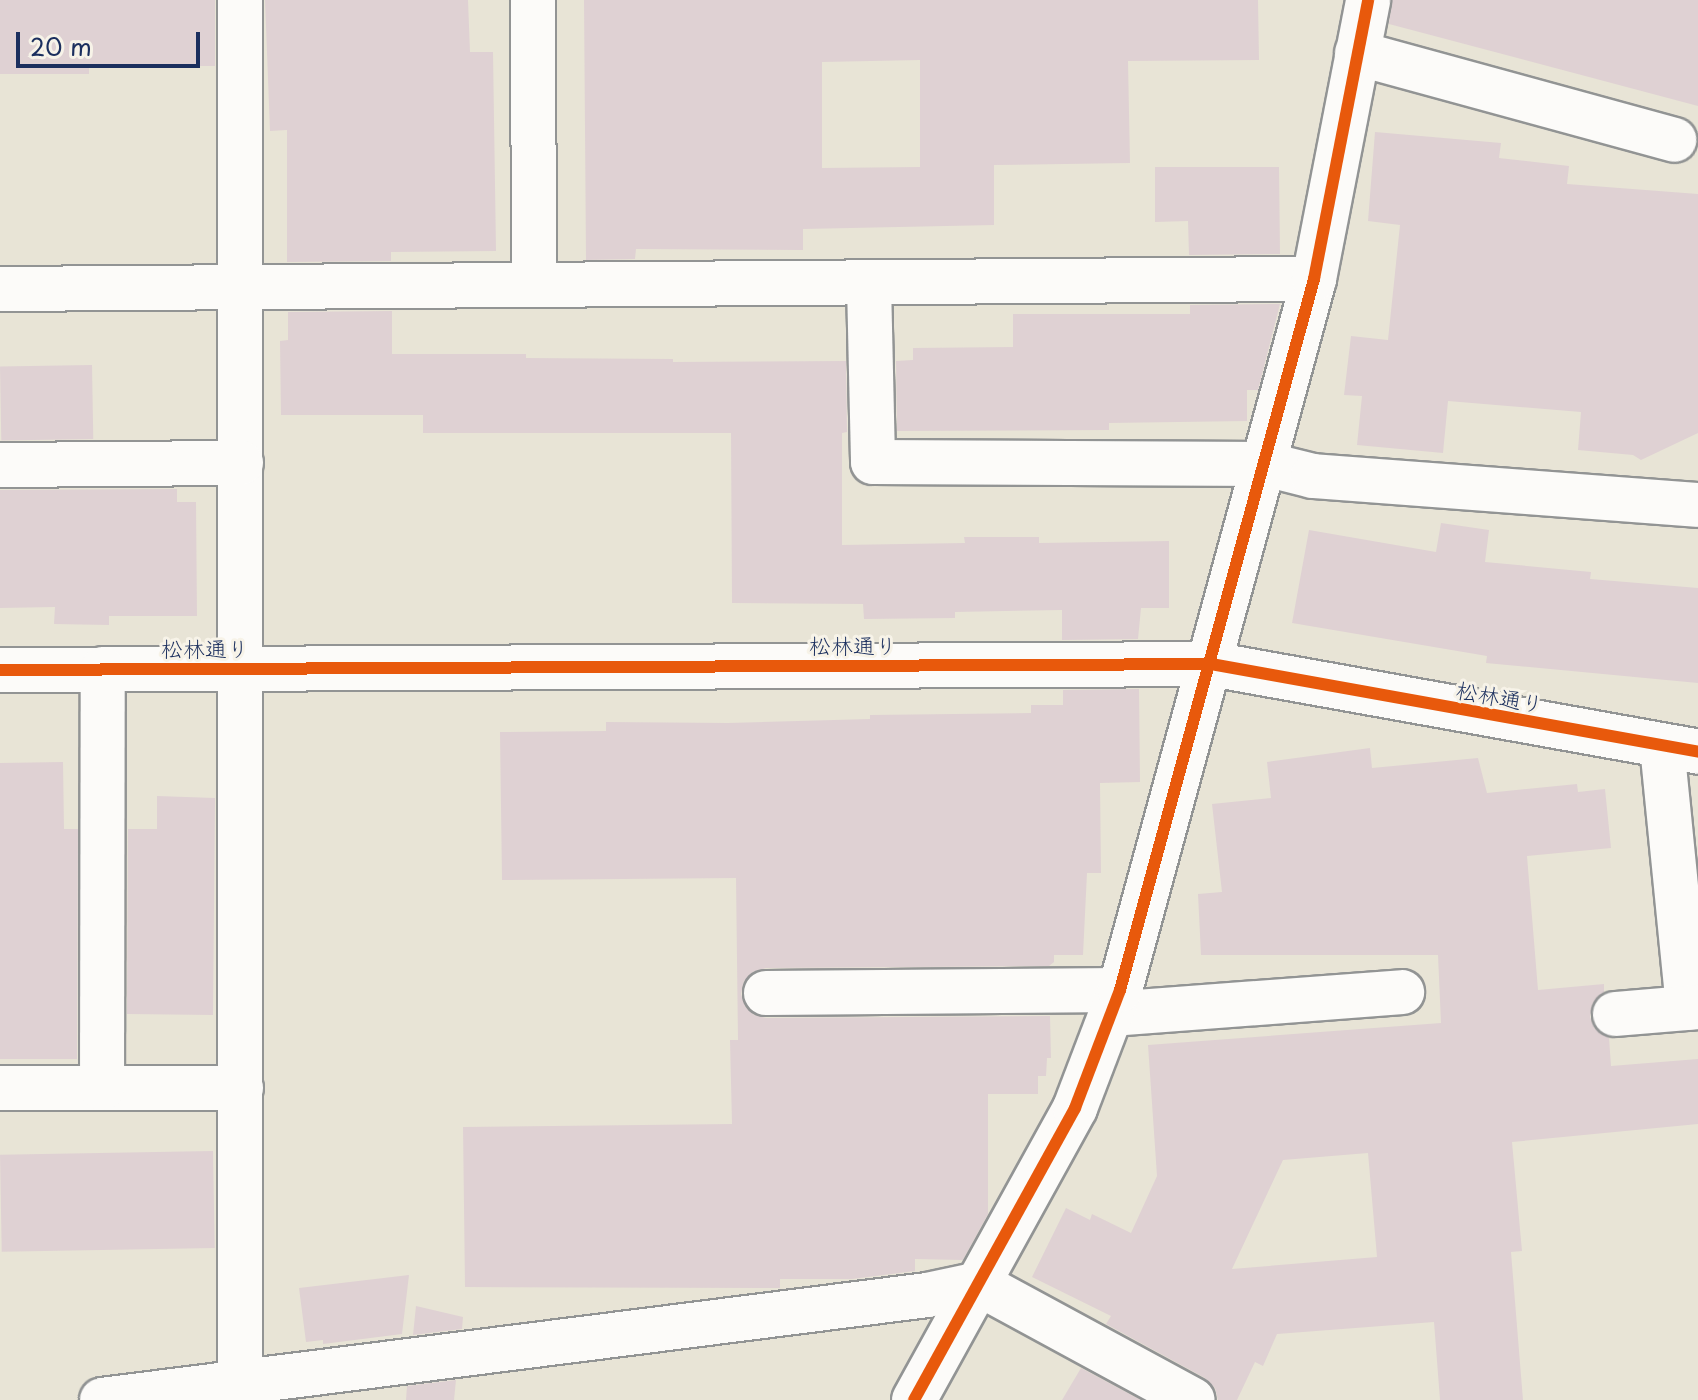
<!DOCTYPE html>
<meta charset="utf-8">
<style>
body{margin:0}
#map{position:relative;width:1698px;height:1400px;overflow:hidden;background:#e8e4d6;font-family:"Playpen Sans","Klee One",sans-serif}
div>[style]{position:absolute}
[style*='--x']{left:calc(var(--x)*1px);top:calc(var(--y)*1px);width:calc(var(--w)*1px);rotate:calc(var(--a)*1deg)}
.building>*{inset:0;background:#dfd1d3;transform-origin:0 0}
.roads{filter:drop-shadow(2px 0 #929494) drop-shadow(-2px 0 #929494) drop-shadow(0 2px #929494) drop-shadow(0 -2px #929494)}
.minor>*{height:44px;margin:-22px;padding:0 22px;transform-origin:22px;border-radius:22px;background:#fcfbf9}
.cycleway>*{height:12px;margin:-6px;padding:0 6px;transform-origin:6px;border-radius:6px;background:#e8590c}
span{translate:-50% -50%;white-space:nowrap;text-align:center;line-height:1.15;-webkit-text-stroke:6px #f7f3e8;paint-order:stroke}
.street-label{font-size:22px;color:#1b2f5e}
.scale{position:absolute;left:16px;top:32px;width:184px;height:36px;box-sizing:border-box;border:4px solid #1b2f5e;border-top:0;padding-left:10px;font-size:24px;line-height:28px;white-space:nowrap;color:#1b2f5e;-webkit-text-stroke:6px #f7f3e8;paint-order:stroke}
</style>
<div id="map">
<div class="building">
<i style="clip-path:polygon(0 0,215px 0,215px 66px,89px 66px,89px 74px,0 74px)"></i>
<i style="clip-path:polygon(265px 0,468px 0,470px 52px,493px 52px,496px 251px,391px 252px,391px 261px,287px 262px,287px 130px,270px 131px)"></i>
<i style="clip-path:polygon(evenodd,584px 0,1258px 0,1259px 60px,1128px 61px,1130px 163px,994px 165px,994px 225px,803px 229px,803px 250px,636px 249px,635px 259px,586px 260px,584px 0,920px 60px,920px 167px,822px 168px,822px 62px,920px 60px)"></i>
<i style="clip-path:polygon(1392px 0,1698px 0,1698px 106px,1389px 24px)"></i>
<i style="clip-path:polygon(1375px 132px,1501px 143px,1499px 158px,1569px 166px,1567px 184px,1698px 194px,1698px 433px,1641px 460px,1633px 455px,1578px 450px,1581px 412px,1448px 401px,1443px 453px,1357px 445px,1362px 396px,1344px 395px,1351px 336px,1388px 340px,1400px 225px,1368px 221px)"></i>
<i style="clip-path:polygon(1155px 167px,1279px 167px,1280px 254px,1189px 255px,1188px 221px,1155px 222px)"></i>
<i style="clip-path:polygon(1280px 304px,1258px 390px,1247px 390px,1247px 421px,1109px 423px,1109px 430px,897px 431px,896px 361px,913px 360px,913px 348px,1013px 347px,1013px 314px,1190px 314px,1190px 305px)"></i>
<i style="clip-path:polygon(392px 311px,392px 354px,526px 354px,526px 358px,673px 359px,673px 362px,846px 361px,847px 432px,842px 433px,842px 545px,965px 543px,964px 537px,1039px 537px,1039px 543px,1169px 541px,1169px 608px,1141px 608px,1138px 639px,1062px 640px,1062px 610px,955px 612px,955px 618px,864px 619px,863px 604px,732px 603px,731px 433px,423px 433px,423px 415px,281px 415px,280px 341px,288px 340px,288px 312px)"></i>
<i style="left:92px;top:365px;width:74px;height:92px;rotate:89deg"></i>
<i style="clip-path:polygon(177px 489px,177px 502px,196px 502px,197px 616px,109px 616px,109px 625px,54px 624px,55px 607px,0 608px,0 490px)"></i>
<i style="clip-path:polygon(1441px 523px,1489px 530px,1485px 562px,1591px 572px,1590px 579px,1698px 588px,1698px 683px,1486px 663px,1487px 656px,1292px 623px,1309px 530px,1436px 552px)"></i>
<i style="clip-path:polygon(1139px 689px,1140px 782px,1100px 783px,1101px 873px,1087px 873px,1083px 955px,1054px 955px,1054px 962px,1049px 966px,766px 968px,753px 972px,744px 981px,741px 994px,745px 1006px,754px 1015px,766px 1018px,1050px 1016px,1051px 1058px,1047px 1058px,1046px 1076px,1038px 1076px,1038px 1094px,988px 1094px,988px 1214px,963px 1260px,915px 1259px,915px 1271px,852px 1279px,780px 1279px,780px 1288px,465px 1287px,463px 1127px,732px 1124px,730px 1040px,738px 1040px,736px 878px,502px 880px,500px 732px,606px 731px,606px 722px,728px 723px,870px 719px,870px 715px,1031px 713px,1031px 705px,1063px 705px,1063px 690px)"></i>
<i style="clip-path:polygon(evenodd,1370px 748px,1372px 768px,1478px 758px,1487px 793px,1577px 784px,1578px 792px,1605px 789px,1611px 848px,1527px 856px,1538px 990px,1604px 984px,1604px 992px,1593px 1003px,1590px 1017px,1595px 1029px,1609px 1038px,1611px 1066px,1698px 1059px,1698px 1124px,1512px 1142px,1522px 1251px,1511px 1252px,1523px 1400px,1440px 1400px,1434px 1322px,1277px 1334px,1263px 1366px,1255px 1362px,1237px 1400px,1218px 1400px,1215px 1388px,1205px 1378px,1106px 1324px,1111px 1316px,1032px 1277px,1066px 1208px,1090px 1220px,1092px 1214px,1131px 1233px,1157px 1176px,1148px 1045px,1441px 1023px,1438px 955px,1201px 955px,1198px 894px,1222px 892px,1212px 804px,1271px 798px,1267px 762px,1370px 748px,1368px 1153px,1377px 1257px,1232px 1269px,1283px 1160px,1368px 1153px)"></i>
<i style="clip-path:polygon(63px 762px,64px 829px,78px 829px,77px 1059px,0 1059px,0 763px)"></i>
<i style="clip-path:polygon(157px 796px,215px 798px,213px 1015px,127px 1014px,128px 829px,157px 829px)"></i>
<i style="left:213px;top:1151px;width:97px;height:213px;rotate:89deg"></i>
<i style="clip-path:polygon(409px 1275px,402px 1334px,323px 1344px,323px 1340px,306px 1342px,299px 1288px)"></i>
<i style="clip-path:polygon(416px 1306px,463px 1317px,462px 1329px,413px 1335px)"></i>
<i style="clip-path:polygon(1081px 1368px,1141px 1400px,1062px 1400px)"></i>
<i style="clip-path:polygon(456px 1380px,454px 1400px,406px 1400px,407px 1386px)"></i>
</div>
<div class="roads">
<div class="minor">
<i style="--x:240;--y:0;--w:1384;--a:90"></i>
<i style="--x:533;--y:0;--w:283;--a:89.8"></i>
<i style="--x:1357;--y:53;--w:329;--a:15.3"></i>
<i style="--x:869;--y:284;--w:178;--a:88.7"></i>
<i style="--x:873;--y:462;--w:392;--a:0.3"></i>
<i style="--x:1265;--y:464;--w:49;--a:14"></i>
<i style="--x:1313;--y:476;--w:386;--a:4.3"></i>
<i style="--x:0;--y:289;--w:1314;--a:-0.44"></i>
<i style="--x:0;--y:465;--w:241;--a:-0.5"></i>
<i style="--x:0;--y:670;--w:1211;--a:-0.28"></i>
<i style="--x:1211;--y:664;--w:495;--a:10.2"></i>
<i style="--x:1662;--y:746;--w:263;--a:84.3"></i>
<i style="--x:766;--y:993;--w:354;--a:-0.5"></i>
<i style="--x:1111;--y:1014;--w:292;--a:-4.3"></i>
<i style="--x:1615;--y:1014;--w:83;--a:-4.8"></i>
<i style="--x:0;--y:1088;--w:241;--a:0"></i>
<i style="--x:102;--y:1088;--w:419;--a:-89.9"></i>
<i style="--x:102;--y:1400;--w:832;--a:-7.25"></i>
<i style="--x:927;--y:1295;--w:53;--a:-11.9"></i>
<i style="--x:979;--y:1284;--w:243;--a:28.5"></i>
<i style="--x:914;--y:1400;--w:333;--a:-61.1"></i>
<i style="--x:1075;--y:1108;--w:126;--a:-69.1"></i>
<i style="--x:1120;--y:990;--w:737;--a:-74.74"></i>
<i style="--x:1314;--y:279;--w:284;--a:-79"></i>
</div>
</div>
<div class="cycleway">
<i style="--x:0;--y:670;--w:1211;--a:-0.28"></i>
<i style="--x:1211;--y:664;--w:495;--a:10.2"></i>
<i style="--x:914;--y:1400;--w:333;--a:-61.1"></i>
<i style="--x:1075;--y:1108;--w:126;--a:-69.1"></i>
<i style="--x:1120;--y:990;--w:737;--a:-74.74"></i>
<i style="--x:1314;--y:279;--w:284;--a:-79"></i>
</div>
<div class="street-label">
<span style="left:853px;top:645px">松林通り</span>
<span style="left:205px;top:648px">松林通り</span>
<span style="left:1500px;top:696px;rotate:10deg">松林通り</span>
</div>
<div class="scale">20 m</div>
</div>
